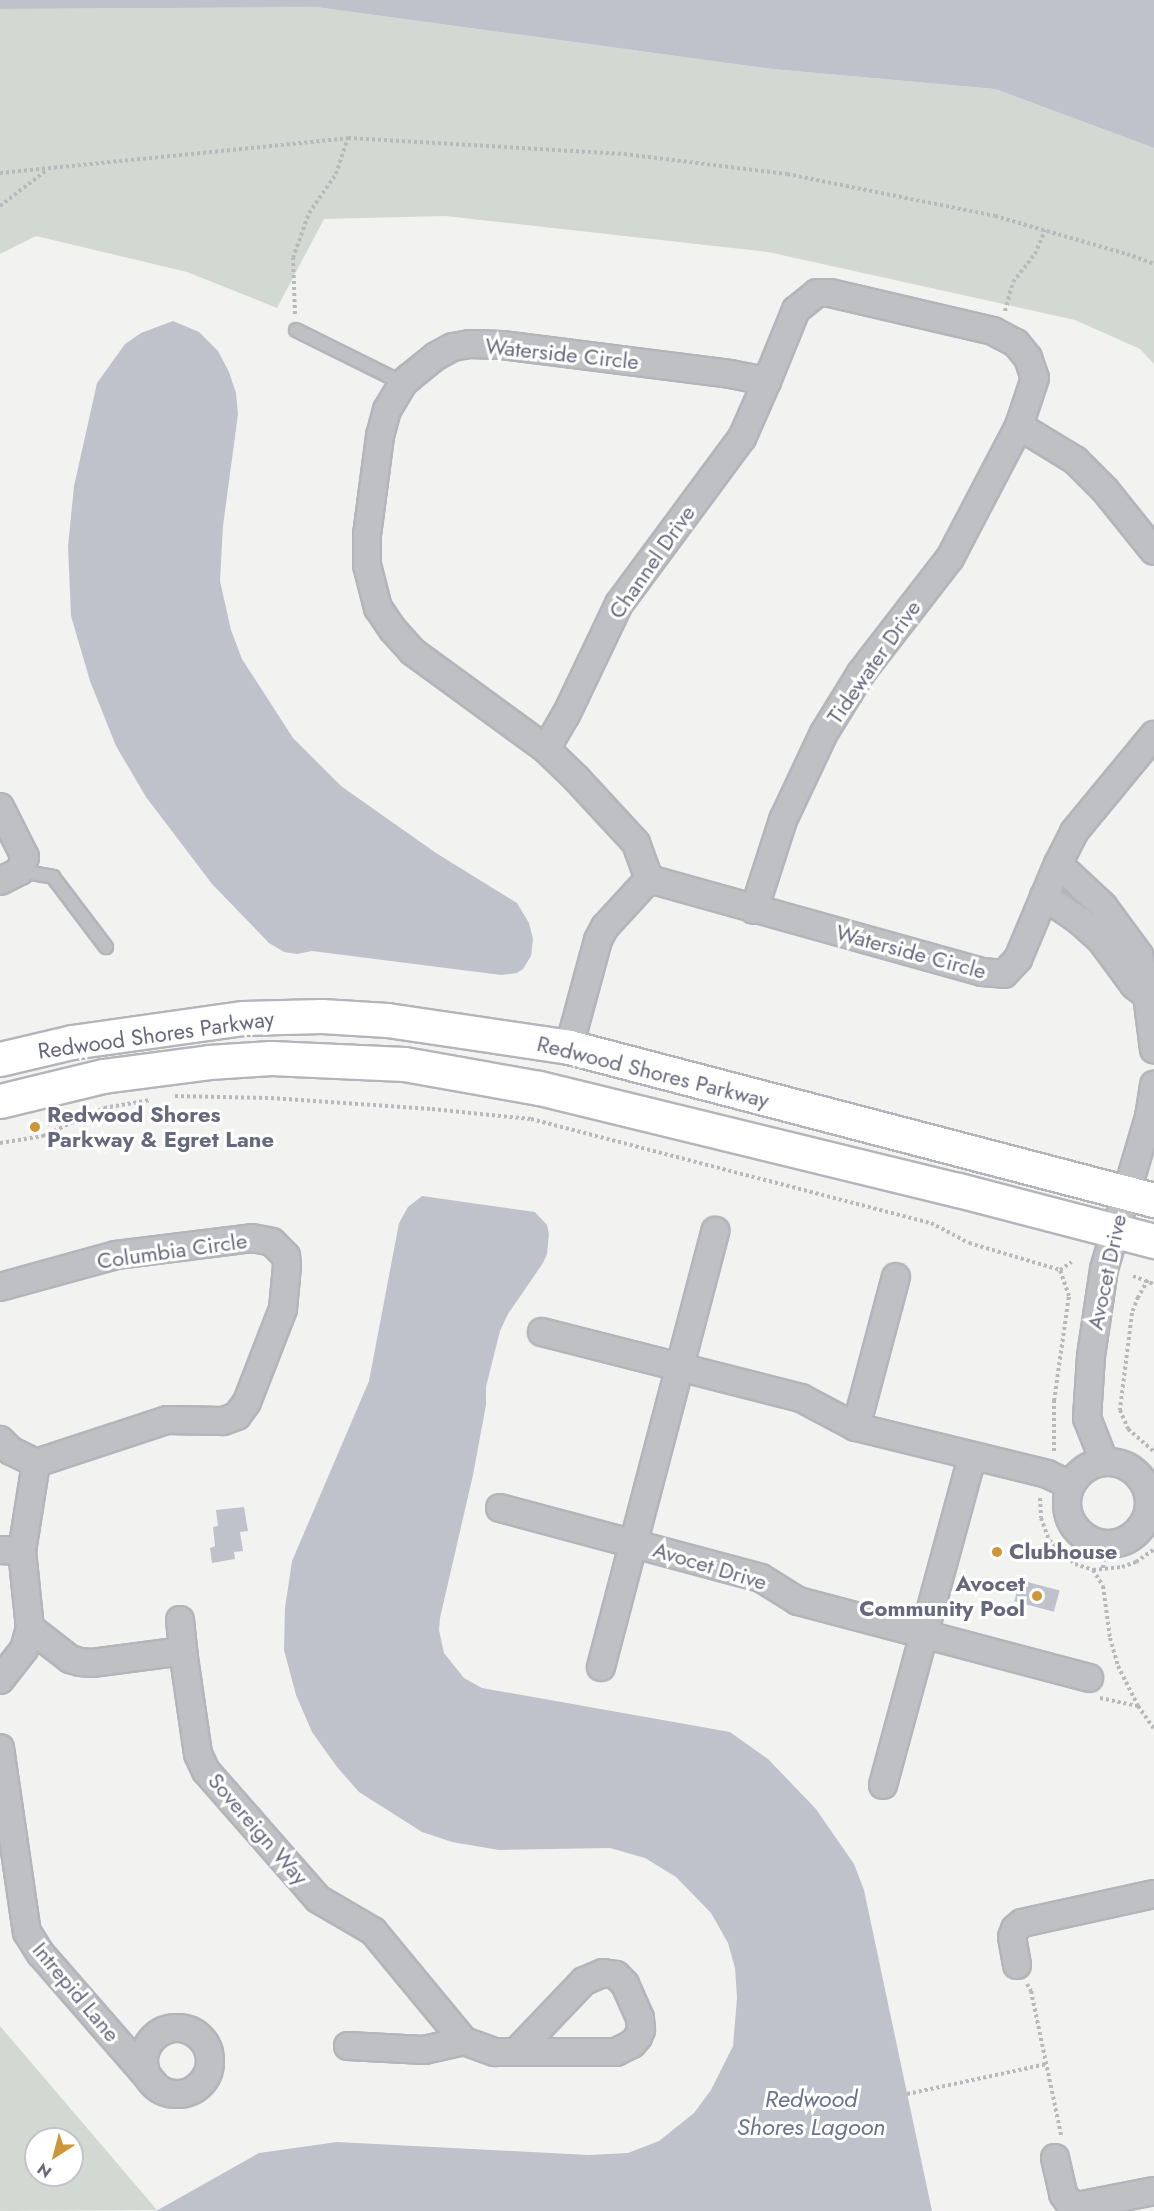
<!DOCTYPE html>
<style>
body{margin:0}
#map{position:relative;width:1154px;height:2211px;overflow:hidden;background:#f2f3f0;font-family:Jost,sans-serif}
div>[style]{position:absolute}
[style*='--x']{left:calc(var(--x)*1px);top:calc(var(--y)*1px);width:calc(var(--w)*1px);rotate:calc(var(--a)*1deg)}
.green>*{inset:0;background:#d1d9d2}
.water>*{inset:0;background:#bfc2ca;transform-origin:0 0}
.path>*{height:4px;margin-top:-2px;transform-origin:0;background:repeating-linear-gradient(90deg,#b8b9bc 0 3px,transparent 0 6px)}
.roads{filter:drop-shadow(2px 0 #b4b5bb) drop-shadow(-2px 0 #b4b5bb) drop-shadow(0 2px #b4b5bb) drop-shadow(0 -2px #b4b5bb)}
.service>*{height:12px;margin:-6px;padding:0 6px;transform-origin:6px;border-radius:6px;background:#bfc0c4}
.minor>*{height:26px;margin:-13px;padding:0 13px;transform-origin:13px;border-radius:13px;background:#bfc0c4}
.minor>.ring{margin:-13px;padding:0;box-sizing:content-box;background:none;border:26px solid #bfc0c4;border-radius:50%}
.secondary>*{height:33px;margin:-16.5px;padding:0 16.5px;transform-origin:16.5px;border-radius:16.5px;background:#fff}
.dots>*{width:16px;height:16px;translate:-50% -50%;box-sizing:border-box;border:3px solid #fff;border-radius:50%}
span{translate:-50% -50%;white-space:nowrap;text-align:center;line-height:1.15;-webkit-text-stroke:6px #fff;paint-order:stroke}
.street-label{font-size:22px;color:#66697d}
.poi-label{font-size:22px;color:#66697d;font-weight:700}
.left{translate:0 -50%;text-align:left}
.right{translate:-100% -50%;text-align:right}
.water-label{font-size:24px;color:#6c7588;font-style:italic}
.north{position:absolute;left:24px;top:2127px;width:60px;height:60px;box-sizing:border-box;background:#fff;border:2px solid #c2c3cb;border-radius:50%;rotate:216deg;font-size:16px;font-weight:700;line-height:24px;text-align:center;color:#66697d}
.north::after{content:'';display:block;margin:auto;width:21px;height:27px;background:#cd9636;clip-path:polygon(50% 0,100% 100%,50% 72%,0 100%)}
</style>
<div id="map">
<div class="green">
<i style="clip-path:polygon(316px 7px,772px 69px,995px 89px,1154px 148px,1154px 364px,1140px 349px,1075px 320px,768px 252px,445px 216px,324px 219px,277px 308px,187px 272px,36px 236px,0 254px,0 9px)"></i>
<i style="clip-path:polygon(evenodd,0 2026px,157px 2210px,0 2211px,0 2026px,36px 2139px,72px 2139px,72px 2175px,36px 2175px,36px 2139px)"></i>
</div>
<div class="water">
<i style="clip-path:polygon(0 0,1154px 0,1154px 148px,995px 89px,772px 69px,316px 7px,0 9px)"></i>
<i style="clip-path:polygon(173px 321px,199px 332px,218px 351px,229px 372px,236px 393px,238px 414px,223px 526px,220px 581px,231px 630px,242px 659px,293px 738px,341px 786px,436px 853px,517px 903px,529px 923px,533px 939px,531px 956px,523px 969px,517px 973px,501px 975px,312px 951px,297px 954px,284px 952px,269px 943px,212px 884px,146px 797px,116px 746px,90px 681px,71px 616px,68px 546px,74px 486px,97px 383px,125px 344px,141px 333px)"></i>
<i style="clip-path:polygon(422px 1196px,535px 1212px,547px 1225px,549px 1234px,547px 1254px,543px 1263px,508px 1314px,500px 1331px,486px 1387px,486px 1405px,473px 1475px,440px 1618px,439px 1630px,444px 1653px,464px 1678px,482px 1688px,730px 1732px,768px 1759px,816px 1809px,854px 1864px,864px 1890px,932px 2211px,156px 2211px,259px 2153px,337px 2142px,589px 2155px,628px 2153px,659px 2141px,694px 2113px,711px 2090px,733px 2046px,737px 1998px,735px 1968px,728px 1943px,711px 1913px,676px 1877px,645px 1858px,610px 1848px,499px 1850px,452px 1842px,422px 1832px,359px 1792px,337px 1767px,312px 1732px,296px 1695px,284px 1650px,285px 1608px,292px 1561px,369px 1381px,399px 1223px,408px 1207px)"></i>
<i style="clip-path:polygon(244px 1507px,248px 1531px,240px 1532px,243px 1551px,234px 1552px,235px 1559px,212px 1563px,210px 1548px,215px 1546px,213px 1527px,218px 1526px,216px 1510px)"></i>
<i style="left:1020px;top:1580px;width:41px;height:22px;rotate:15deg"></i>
</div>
<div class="path">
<i style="--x:0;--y:173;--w:350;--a:-5.7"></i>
<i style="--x:348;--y:138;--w:276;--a:3.3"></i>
<i style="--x:624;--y:154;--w:164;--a:7"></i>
<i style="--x:787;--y:174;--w:212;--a:11.4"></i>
<i style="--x:995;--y:216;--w:137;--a:16.1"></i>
<i style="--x:1127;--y:254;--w:29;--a:20"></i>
<i style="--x:0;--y:206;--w:59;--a:-37.5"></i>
<i style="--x:1005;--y:311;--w:30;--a:-75"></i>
<i style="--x:1013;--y:282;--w:36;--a:-52"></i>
<i style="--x:1035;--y:254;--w:26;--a:-67"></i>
<i style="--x:295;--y:314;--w:56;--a:-92"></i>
<i style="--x:293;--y:258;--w:48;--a:-70.4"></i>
<i style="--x:309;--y:213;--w:47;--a:-55.3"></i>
<i style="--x:336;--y:174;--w:38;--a:-72"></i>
<i style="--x:175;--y:1096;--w:96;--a:1.2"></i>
<i style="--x:271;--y:1098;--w:161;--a:3.9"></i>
<i style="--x:432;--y:1109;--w:100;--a:5.8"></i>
<i style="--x:531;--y:1119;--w:413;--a:14.6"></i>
<i style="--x:931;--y:1223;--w:43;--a:27.8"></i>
<i style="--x:969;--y:1243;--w:95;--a:16.5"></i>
<i style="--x:1060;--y:1270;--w:14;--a:-34"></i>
<i style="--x:0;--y:1143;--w:44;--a:-9.2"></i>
<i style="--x:43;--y:1136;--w:67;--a:-24.7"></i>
<i style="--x:104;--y:1108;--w:47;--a:-9.9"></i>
<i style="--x:1133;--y:1276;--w:22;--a:21"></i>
<i style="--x:1148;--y:1280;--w:20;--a:120"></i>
<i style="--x:1138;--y:1297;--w:17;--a:111"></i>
<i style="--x:1132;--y:1313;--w:98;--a:97.1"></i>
<i style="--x:1120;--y:1410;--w:21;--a:67"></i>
<i style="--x:1128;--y:1429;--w:35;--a:41"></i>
<i style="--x:1054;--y:1451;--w:50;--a:-90"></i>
<i style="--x:1054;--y:1401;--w:106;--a:-81.9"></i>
<i style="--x:1069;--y:1296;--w:28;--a:-109"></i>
<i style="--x:1040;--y:1498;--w:20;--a:87"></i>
<i style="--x:1041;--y:1518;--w:23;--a:70"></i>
<i style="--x:1049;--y:1540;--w:35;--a:43"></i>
<i style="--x:1075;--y:1564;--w:19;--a:18"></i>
<i style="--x:1093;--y:1570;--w:29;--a:-6"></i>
<i style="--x:1122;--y:1567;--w:15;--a:-20"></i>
<i style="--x:1136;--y:1562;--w:21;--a:-35"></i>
<i style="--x:1103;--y:1568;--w:25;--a:-85"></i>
<i style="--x:1093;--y:1570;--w:19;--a:58"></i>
<i style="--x:1103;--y:1586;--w:52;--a:82.3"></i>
<i style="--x:1110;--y:1638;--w:29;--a:74"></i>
<i style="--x:1118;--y:1666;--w:45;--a:63.4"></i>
<i style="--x:1138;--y:1706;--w:28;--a:55"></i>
<i style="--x:1100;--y:1698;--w:39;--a:12"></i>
<i style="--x:1027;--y:1984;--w:8;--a:60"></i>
<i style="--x:1031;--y:1991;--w:147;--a:78.2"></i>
<i style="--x:907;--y:2094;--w:143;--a:-12.1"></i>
</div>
<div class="roads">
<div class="service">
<i style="--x:296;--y:330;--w:119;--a:26.4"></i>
<i style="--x:20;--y:871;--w:34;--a:10"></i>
<i style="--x:53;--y:877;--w:88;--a:52.9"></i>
</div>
<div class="minor">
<i style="--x:546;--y:749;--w:39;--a:-60"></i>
<i style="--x:566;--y:715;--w:123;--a:-64.5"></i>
<i style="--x:619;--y:604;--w:207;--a:-53.5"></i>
<i style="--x:742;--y:438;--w:62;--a:-66.3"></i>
<i style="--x:0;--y:807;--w:56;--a:63.4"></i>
<i style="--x:25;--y:857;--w:15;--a:110"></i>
<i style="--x:20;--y:871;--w:22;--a:153"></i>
<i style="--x:1058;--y:864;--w:62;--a:43"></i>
<i style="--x:1103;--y:906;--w:61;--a:53.7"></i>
<i style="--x:1139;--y:955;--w:41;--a:78.7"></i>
<i style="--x:1147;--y:995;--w:55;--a:82.7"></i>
<i style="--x:649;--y:879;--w:346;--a:15.6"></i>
<i style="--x:982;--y:972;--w:22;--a:5"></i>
<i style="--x:1004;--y:974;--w:21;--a:-47"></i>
<i style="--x:1018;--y:959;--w:103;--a:-67.2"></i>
<i style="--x:1058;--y:864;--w:36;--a:-63"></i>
<i style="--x:1074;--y:832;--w:126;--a:-50.5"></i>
<i style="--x:1044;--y:896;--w:44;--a:34.8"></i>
<i style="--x:1080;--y:921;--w:28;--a:42"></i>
<i style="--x:1101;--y:940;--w:56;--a:53.7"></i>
<i style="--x:1134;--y:985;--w:16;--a:38"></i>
<i style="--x:754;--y:910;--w:95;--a:-72.1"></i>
<i style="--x:783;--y:820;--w:96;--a:-64.8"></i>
<i style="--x:824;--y:733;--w:70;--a:-58.3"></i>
<i style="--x:861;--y:673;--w:145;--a:-52.3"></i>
<i style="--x:950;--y:558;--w:149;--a:-62.4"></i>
<i style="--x:569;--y:1047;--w:111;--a:-74.8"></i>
<i style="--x:598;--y:940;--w:15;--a:-62"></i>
<i style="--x:605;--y:927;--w:65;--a:-47.5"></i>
<i style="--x:649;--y:879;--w:38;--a:-110"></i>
<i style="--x:636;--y:843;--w:88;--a:-132.7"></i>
<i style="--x:576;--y:778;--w:42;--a:-136"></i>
<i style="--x:546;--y:749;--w:165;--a:-143.9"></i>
<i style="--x:413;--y:652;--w:30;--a:-132"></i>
<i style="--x:393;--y:630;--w:27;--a:-124"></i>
<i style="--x:378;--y:608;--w:44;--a:-104.3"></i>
<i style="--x:367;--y:565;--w:30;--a:-90"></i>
<i style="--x:367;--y:535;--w:100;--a:-82.5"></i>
<i style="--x:380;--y:436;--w:27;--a:-75"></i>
<i style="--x:387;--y:410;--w:31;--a:-59"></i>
<i style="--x:403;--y:383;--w:9;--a:-41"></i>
<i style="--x:410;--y:377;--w:33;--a:-39"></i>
<i style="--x:436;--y:356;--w:19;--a:-28"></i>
<i style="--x:453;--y:347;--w:17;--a:-10"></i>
<i style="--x:470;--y:344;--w:32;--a:2"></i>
<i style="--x:502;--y:345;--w:230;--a:7.2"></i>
<i style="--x:730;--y:374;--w:38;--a:11"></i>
<i style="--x:767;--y:381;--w:77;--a:-67.8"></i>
<i style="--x:796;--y:310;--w:27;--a:-39"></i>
<i style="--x:817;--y:293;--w:13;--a:0"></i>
<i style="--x:830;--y:293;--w:167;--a:13.1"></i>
<i style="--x:993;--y:331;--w:26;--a:28"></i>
<i style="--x:1016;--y:343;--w:19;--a:51"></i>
<i style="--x:1028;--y:358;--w:21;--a:71"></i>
<i style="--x:1035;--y:378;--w:51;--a:108.4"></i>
<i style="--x:1019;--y:426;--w:66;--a:31.3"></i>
<i style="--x:1075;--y:460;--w:42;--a:45"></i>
<i style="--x:1105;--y:490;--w:78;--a:51.2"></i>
<i style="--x:0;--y:1287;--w:120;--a:-15.4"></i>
<i style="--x:116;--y:1255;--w:137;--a:-7.1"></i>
<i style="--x:252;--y:1238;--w:20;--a:11"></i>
<i style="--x:272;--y:1242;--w:20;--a:45"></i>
<i style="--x:286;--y:1256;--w:10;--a:84"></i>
<i style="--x:287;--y:1266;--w:43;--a:95.3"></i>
<i style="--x:283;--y:1309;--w:100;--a:111.2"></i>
<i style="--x:247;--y:1402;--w:17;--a:126"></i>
<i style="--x:237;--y:1416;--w:15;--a:160"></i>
<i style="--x:223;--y:1421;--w:56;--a:-179"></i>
<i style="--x:167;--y:1420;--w:138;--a:161.8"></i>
<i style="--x:36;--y:1463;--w:28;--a:-154"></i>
<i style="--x:11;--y:1451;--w:16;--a:-135"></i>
<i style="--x:542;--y:1332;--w:267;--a:14.3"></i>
<i style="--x:801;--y:1398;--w:62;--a:27.8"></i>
<i style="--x:856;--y:1427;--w:197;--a:13.8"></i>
<i style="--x:1047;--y:1474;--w:26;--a:25"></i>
<i style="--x:856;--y:1427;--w:155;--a:-75.1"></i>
<i style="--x:1104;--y:1461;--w:46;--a:-111.6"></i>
<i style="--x:1087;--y:1418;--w:62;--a:-86.3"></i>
<i style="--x:1091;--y:1356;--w:88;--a:-81.5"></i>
<i style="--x:1104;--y:1269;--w:159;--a:-73.5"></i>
<i style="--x:1149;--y:1117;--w:33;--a:-81"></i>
<i class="ring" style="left:1067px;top:1462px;width:56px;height:56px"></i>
<i style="--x:36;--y:1463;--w:89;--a:99"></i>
<i style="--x:22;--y:1551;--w:77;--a:84.1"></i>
<i style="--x:30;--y:1628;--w:51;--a:37.8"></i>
<i style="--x:70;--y:1659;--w:10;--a:17"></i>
<i style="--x:80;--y:1662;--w:12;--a:5"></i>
<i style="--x:92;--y:1663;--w:92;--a:-7.5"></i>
<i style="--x:183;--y:1651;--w:104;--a:81.7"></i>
<i style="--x:198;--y:1754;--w:19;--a:65"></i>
<i style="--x:206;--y:1771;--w:170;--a:48.8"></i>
<i style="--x:318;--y:1899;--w:64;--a:30.2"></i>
<i style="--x:373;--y:1931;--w:143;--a:50.4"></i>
<i style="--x:500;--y:1508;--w:270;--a:15"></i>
<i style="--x:761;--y:1578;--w:44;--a:31.9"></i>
<i style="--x:798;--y:1601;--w:301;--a:14.8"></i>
<i style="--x:0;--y:1550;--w:22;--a:3"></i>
<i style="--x:180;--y:1620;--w:31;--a:84"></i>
<i style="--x:601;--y:1667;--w:451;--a:-75.3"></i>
<i style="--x:0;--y:1680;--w:39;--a:-52"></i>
<i style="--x:24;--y:1649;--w:22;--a:-74"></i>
<i style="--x:0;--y:1748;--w:186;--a:81.7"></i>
<i style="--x:27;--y:1932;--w:26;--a:58"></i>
<i style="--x:41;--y:1954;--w:172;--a:49"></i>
<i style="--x:883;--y:1785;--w:327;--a:-74.8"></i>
<i style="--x:969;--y:1469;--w:12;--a:-66"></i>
<i style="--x:1017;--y:1965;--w:28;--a:-100"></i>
<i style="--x:1012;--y:1937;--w:9;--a:-69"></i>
<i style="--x:1015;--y:1929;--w:9;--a:-41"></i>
<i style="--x:1022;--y:1923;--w:135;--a:-12.4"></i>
<i class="ring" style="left:144px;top:2028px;width:40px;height:40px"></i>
<i style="--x:348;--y:2046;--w:76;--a:3"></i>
<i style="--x:424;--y:2050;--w:41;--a:-12.7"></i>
<i style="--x:464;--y:2041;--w:33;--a:20"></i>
<i style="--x:495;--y:2052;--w:121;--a:0"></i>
<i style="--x:616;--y:2052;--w:18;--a:-27"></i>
<i style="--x:632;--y:2044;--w:9;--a:-49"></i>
<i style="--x:638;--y:2037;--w:8;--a:-67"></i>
<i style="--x:641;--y:2030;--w:12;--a:-95"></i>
<i style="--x:640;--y:2018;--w:37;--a:-114"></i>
<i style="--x:625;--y:1984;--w:13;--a:-135"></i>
<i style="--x:616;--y:1975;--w:13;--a:-171"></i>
<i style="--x:603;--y:1973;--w:21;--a:157"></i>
<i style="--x:584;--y:1981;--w:95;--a:133.7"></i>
<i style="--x:1055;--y:2158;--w:37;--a:77"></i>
<i style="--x:1063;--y:2194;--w:9;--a:54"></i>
<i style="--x:1068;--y:2201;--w:10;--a:29"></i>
<i style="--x:1077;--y:2206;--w:78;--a:-11"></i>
</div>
<div class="secondary">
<i style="--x:0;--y:1059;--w:74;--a:-13.3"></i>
<i style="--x:72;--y:1042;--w:173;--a:-8"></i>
<i style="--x:243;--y:1018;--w:79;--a:-1.5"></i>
<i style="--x:322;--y:1016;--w:65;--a:3.5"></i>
<i style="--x:387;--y:1020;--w:184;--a:8.4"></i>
<i style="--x:569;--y:1047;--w:605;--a:14.66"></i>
<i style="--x:0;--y:1101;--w:106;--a:-13.6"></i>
<i style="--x:103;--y:1076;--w:107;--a:-7.5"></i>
<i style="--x:209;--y:1062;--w:62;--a:-3.7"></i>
<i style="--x:271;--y:1058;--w:133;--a:2.6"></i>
<i style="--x:404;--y:1064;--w:137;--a:10.1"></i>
<i style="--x:539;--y:1088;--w:431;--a:13.7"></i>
<i style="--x:958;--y:1190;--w:203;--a:14.6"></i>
</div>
</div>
<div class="dots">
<i style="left:35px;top:1127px;background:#cd9636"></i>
<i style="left:997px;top:1552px;background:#cd9636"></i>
<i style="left:1037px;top:1596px;background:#cd9636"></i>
</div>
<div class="street-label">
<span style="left:562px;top:354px;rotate:6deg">Waterside Circle</span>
<span style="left:652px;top:562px;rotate:-55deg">Channel Drive</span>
<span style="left:874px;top:662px;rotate:-55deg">Tidewater Drive</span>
<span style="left:911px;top:952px;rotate:15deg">Waterside Circle</span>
<span style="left:156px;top:1035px;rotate:-8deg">Redwood Shores Parkway</span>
<span style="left:653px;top:1072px;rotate:14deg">Redwood Shores Parkway</span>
<span style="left:172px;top:1251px;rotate:-8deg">Columbia Circle</span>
<span style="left:1107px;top:1272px;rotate:-78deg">Avocet Drive</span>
<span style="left:710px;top:1566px;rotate:17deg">Avocet Drive</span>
<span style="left:258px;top:1829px;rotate:49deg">Sovereign Way</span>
<span style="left:76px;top:1992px;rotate:50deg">Intrepid Lane</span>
</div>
<div class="poi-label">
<span class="left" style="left:47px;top:1127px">Redwood Shores<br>Parkway &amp; Egret Lane</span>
<span class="left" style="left:1009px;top:1552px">Clubhouse</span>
<span class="right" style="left:1025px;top:1596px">Avocet<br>Community Pool</span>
</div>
<div class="water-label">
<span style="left:811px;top:2113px">Redwood<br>Shores Lagoon</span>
</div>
<div class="north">N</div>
</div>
